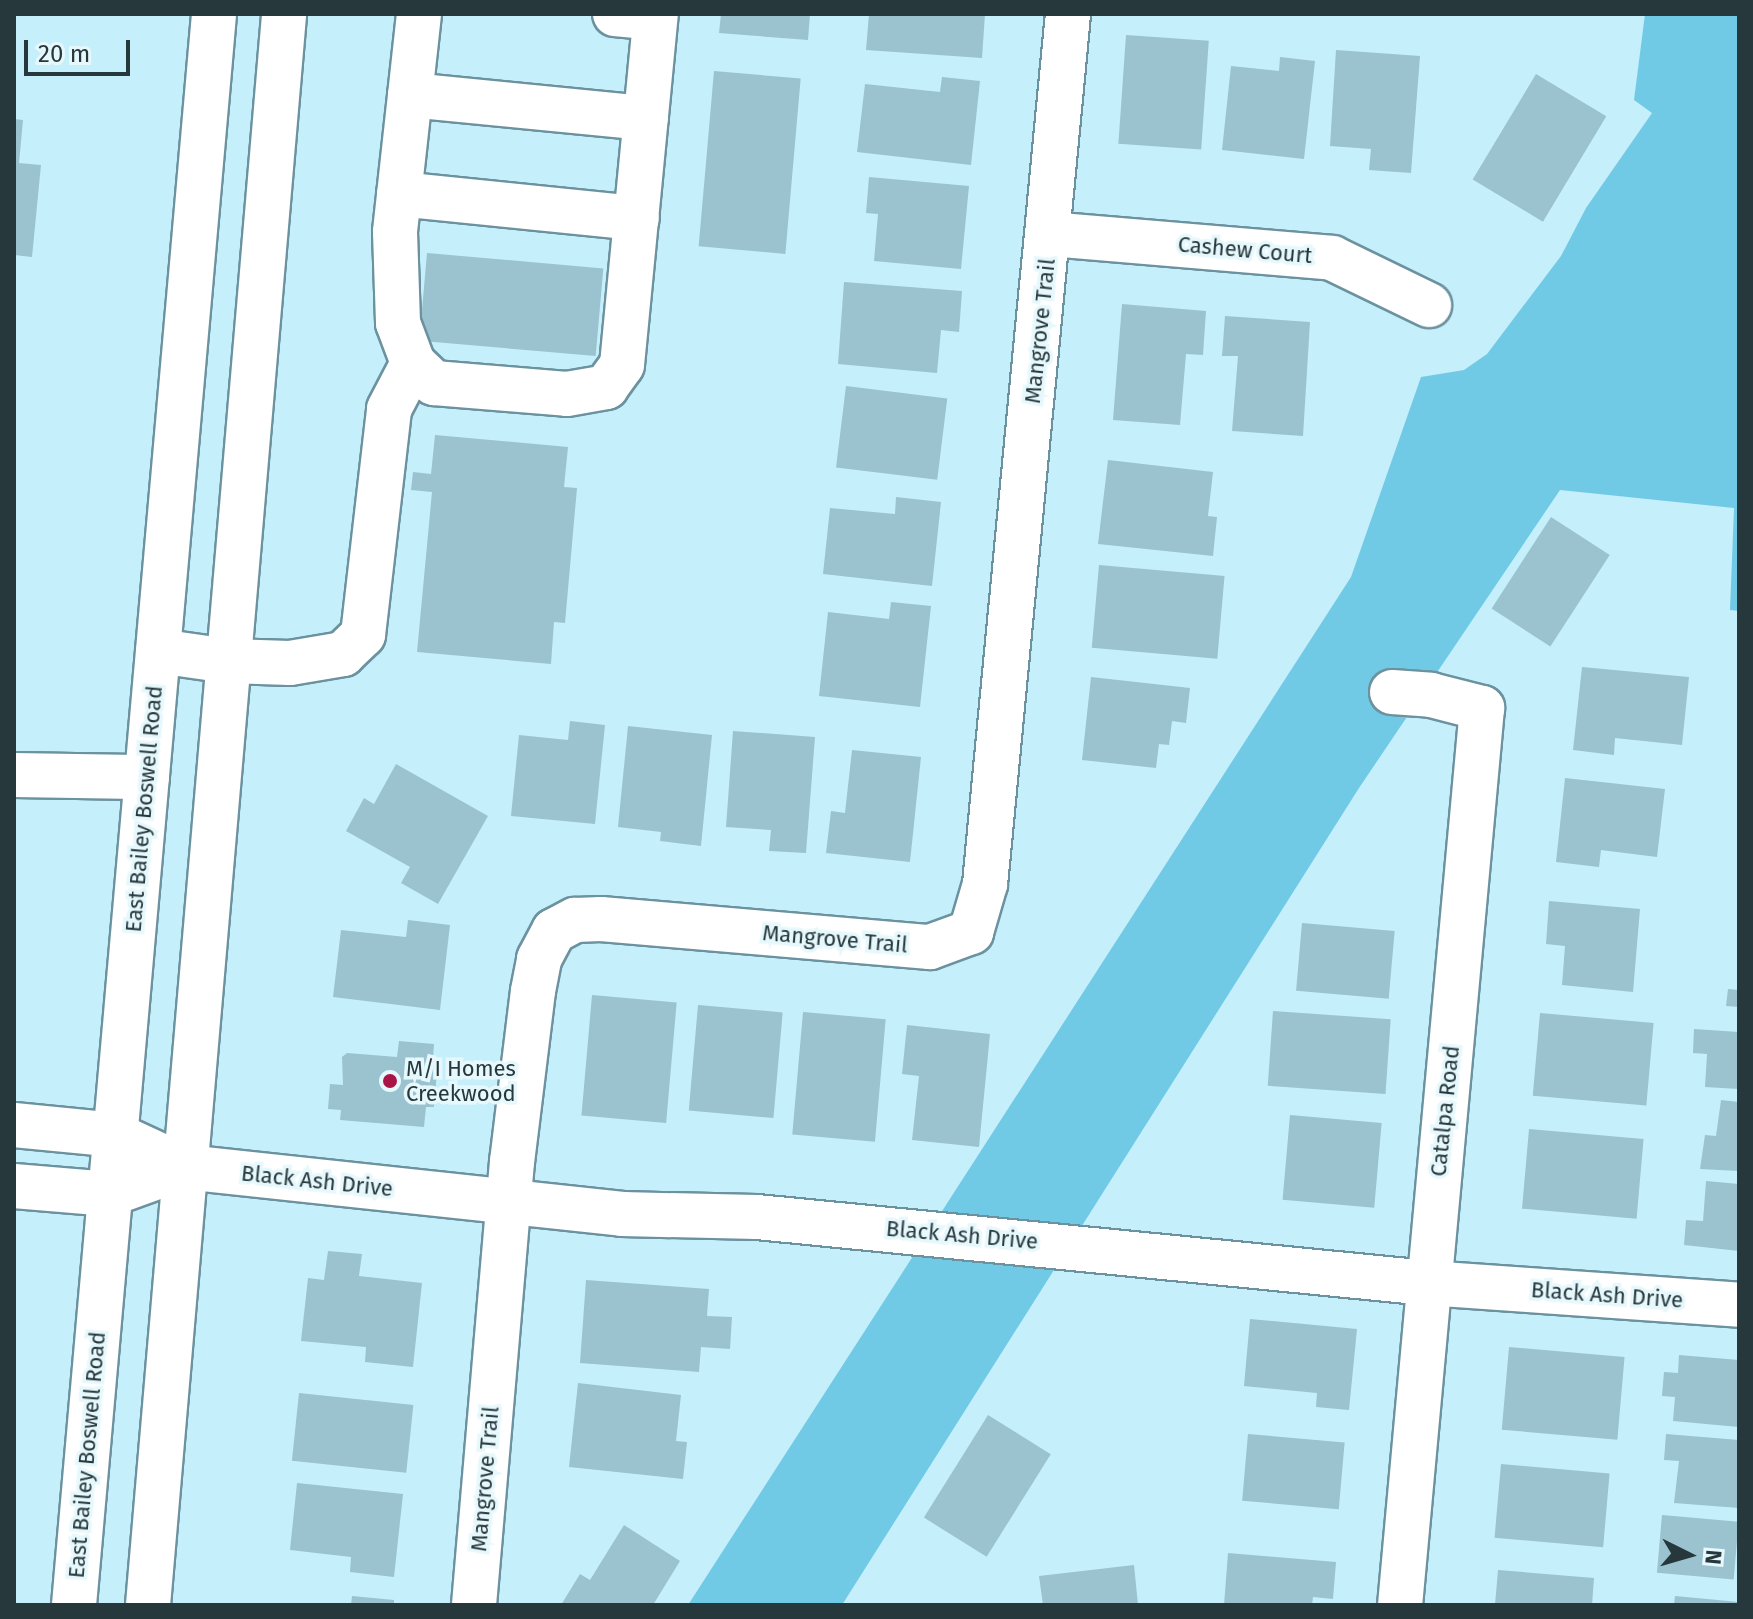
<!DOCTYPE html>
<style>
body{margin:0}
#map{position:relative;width:1753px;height:1619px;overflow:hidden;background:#c6effc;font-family:"Fira Sans",sans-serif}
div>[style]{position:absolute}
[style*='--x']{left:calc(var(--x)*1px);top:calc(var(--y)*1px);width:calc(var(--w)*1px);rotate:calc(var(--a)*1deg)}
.green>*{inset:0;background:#71cae5}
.building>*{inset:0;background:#9ac2cf;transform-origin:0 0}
.roads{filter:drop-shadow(2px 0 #6c929f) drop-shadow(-2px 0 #6c929f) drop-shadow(0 2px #6c929f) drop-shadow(0 -2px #6c929f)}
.minor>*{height:44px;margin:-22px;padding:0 22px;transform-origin:22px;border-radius:22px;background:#fff}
.major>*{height:44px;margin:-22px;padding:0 22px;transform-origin:22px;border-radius:22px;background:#fff}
.dots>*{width:22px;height:22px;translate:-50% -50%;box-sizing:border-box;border:4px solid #e7f8fd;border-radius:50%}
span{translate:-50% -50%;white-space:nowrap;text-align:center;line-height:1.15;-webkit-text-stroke:7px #e7f8fd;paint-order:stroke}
.street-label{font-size:22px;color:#27383d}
.poi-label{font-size:22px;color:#27383d}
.left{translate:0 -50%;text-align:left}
.frame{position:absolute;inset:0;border:16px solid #27383d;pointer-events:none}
.north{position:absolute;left:1649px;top:1515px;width:80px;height:80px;-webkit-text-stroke:6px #e7f8fd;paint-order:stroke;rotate:95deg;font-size:22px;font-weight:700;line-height:32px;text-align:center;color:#27383d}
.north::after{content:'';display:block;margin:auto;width:28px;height:36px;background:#27383d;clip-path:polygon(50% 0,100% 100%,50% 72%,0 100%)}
.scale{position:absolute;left:24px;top:40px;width:106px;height:36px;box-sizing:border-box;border:4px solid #27383d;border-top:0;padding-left:10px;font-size:24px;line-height:28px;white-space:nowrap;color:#27383d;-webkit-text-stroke:6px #e7f8fd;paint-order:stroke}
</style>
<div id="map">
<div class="green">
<i style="clip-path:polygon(1645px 14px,1739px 14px,1739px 611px,1730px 610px,1734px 508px,1560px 490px,1359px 788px,842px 1605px,688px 1605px,1351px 577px,1421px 377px,1464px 370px,1487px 354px,1561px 256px,1586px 208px,1652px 113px,1634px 100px)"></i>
</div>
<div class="building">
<i style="clip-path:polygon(721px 14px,810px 14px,808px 40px,719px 33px)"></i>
<i style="clip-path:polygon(869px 14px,985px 14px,982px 58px,866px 50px)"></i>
<i style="left:1126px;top:35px;width:83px;height:109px;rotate:4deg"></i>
<i style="clip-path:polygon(1336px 50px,1420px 56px,1411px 173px,1369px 170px,1371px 149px,1330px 146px)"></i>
<i style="clip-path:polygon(1280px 57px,1315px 61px,1304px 159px,1222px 150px,1231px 66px,1279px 71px)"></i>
<i style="left:714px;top:71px;width:87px;height:176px;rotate:5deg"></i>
<i style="left:1536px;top:74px;width:82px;height:123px;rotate:31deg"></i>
<i style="clip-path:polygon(942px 77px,980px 81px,971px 165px,857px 152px,865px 84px,940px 92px)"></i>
<i style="clip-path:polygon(14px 119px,23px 120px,19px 163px,41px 165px,32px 257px,14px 255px)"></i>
<i style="clip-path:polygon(869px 177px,969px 186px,961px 269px,874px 261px,878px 214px,866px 213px)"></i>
<i style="left:427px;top:253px;width:177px;height:88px;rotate:5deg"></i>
<i style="clip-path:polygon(844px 282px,962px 291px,959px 332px,941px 330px,937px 373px,838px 364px)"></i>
<i style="clip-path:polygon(1122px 304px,1206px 311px,1203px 355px,1186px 354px,1180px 425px,1113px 420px)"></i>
<i style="clip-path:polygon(1225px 316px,1310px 322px,1303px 436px,1232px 431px,1238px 356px,1222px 356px)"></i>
<i style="left:846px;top:386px;width:102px;height:82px;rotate:7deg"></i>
<i style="clip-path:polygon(435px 435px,568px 447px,564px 487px,577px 488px,565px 623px,554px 622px,551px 664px,417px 652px,432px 492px,411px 490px,413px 472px,431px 474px)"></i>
<i style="clip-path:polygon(1108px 460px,1213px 472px,1208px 516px,1217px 517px,1213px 556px,1098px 544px)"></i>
<i style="clip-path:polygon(896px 497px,941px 502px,932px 586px,823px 574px,830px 508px,895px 514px)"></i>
<i style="left:1551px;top:517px;width:70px;height:109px;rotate:33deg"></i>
<i style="left:1099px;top:565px;width:126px;height:83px;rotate:5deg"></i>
<i style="clip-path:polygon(891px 602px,931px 606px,920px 707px,819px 696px,828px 612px,889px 619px)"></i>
<i style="clip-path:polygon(1582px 667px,1689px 677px,1682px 745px,1615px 738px,1614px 755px,1573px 750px)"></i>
<i style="clip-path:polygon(1091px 677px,1190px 688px,1186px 723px,1172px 721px,1169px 745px,1159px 744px,1156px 768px,1082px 760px)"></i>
<i style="clip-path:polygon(570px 721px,605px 725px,595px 824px,511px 816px,519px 735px,568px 740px)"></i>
<i style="clip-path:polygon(628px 726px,712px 735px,701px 846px,660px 841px,661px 832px,618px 827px)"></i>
<i style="clip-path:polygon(733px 731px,815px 737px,806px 853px,769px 851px,771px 830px,726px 827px)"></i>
<i style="clip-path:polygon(852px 750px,921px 757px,910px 862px,826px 853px,831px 811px,845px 813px)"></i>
<i style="clip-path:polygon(396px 764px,488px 816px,438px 904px,401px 883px,410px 867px,346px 831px,364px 798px,374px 804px)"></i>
<i style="clip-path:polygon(1565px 778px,1665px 789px,1657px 857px,1601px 850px,1599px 867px,1556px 862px)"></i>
<i style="clip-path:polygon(1549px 901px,1640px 909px,1633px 992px,1562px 985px,1565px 946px,1546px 944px)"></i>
<i style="clip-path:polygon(408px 920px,450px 925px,440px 1010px,333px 997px,341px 930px,406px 937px)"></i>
<i style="left:1302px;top:923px;width:93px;height:68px;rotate:5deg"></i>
<i style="clip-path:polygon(1728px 989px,1739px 990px,1739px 1007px,1726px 1006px)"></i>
<i style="left:592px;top:995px;width:85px;height:121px;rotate:5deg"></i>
<i style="left:698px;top:1005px;width:85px;height:106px;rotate:5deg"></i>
<i style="left:1273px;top:1011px;width:118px;height:75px;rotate:4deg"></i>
<i style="left:803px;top:1012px;width:83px;height:123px;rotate:5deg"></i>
<i style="left:1540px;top:1013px;width:114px;height:83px;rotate:5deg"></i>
<i style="clip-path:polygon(907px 1025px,990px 1034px,979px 1147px,912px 1140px,919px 1076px,902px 1074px)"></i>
<i style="clip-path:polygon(1694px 1029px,1739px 1032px,1739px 1089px,1705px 1087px,1707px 1054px,1693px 1053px)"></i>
<i style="clip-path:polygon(399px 1041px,434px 1044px,433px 1059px,438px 1060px,434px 1107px,426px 1107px,424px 1127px,340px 1120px,341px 1110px,328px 1109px,330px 1084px,343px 1085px,342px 1057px,347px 1053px,397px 1057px)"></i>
<i style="clip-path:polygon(1721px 1100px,1739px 1102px,1739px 1171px,1700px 1169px,1705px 1135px,1716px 1136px)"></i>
<i style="left:1290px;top:1115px;width:92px;height:85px;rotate:5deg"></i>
<i style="left:1529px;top:1129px;width:115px;height:80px;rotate:5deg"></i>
<i style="clip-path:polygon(1706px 1181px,1739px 1184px,1739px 1251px,1684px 1245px,1686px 1220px,1703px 1221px)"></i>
<i style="clip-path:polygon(328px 1251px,362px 1254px,359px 1276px,422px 1283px,413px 1367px,365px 1362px,366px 1347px,301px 1341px,308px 1278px,324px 1280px)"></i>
<i style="clip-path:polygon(586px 1280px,709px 1289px,707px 1316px,732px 1317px,730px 1349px,701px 1347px,699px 1372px,580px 1363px)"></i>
<i style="clip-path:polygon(1250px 1319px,1357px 1329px,1349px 1410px,1316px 1407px,1317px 1393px,1244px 1386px)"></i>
<i style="left:1509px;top:1347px;width:116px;height:83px;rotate:5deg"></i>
<i style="clip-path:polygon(1679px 1355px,1739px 1360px,1739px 1427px,1673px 1421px,1675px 1397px,1662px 1396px,1664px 1372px,1678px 1373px)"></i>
<i style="clip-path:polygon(578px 1383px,681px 1395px,676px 1441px,687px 1442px,683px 1479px,569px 1467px)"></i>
<i style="left:299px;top:1393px;width:115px;height:68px;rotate:6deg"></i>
<i style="left:988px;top:1415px;width:74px;height:121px;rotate:32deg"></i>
<i style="left:1248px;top:1434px;width:97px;height:67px;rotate:5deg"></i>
<i style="clip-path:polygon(1666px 1434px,1739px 1440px,1739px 1508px,1674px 1503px,1679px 1461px,1664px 1460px)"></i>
<i style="left:1501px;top:1464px;width:109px;height:74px;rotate:5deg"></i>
<i style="clip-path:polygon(297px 1483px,403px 1494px,394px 1577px,350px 1572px,351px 1557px,290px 1550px)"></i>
<i style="left:1662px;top:1515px;width:77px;height:58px;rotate:5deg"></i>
<i style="clip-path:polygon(624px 1525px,680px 1561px,653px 1605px,561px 1605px,580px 1574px,590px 1580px)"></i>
<i style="clip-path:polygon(1228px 1553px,1336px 1562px,1333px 1599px,1313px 1597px,1312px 1605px,1224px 1605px)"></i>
<i style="clip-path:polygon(1134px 1565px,1138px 1605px,1043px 1605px,1039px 1576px)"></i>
<i style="clip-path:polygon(1498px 1570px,1594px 1578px,1592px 1605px,1495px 1605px)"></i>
<i style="clip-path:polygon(352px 1596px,394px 1600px,394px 1605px,351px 1605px)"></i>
<i style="clip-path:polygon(1675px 1596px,1739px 1602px,1739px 1605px,1674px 1605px)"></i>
</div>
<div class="roads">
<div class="minor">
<i style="--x:419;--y:14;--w:219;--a:96.3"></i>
<i style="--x:395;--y:232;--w:91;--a:88.1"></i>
<i style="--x:398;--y:323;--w:43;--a:69.4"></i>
<i style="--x:413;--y:363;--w:29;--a:44"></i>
<i style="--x:434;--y:383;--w:133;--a:4.7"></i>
<i style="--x:567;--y:394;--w:40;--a:-10"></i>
<i style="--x:606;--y:387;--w:27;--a:-54"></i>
<i style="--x:622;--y:365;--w:353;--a:-84.5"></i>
<i style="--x:615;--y:14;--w:40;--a:5.7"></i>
<i style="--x:410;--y:95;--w:237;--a:5.6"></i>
<i style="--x:399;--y:194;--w:239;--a:5.8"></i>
<i style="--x:1049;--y:234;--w:284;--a:4.8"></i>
<i style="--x:1332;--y:258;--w:108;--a:25.9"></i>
<i style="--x:228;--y:661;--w:62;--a:1.8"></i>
<i style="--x:290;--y:663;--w:54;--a:-9.6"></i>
<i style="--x:343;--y:654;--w:28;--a:-44"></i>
<i style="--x:363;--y:635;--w:227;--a:-83.4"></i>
<i style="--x:389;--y:409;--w:52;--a:-62.4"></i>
<i style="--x:1392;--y:692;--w:39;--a:4"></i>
<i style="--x:1431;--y:695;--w:53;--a:14.3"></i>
<i style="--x:1482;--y:708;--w:901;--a:95.22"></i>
<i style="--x:14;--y:775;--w:133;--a:0.9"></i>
<i style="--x:185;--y:1167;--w:440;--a:6.1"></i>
<i style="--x:622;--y:1214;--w:135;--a:1.3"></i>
<i style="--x:757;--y:1217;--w:674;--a:5.62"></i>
<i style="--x:1428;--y:1283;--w:312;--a:4"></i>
<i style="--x:474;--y:1605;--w:445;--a:-85.1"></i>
<i style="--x:512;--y:1162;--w:172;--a:-83"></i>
<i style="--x:533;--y:991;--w:33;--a:-79"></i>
<i style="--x:539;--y:959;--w:32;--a:-62"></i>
<i style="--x:554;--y:931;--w:24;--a:-28"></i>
<i style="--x:575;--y:920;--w:26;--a:-2"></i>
<i style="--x:601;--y:919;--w:330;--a:4.9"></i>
<i style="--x:930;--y:947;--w:44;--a:-20.1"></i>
<i style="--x:971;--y:932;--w:50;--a:-73.7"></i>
<i style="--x:985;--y:884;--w:874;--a:-84.55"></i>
</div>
<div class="major">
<i style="--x:158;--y:651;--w:71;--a:8.1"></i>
<i style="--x:14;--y:1125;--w:102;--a:5.6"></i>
<i style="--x:116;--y:1135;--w:76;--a:24.9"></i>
<i style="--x:14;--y:1186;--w:96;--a:4.8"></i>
<i style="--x:110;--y:1194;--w:80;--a:-19.8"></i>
<i style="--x:74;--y:1605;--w:1597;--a:-84.97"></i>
<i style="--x:148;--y:1605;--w:1597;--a:-85.11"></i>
</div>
</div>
<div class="dots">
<i style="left:390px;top:1081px;background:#a91547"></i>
</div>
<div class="street-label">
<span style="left:1245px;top:250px;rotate:5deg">Cashew Court</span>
<span style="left:1040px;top:331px;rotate:-84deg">Mangrove Trail</span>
<span style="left:144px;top:809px;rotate:-85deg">East Bailey Boswell Road</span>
<span style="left:835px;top:939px;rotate:5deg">Mangrove Trail</span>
<span style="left:1445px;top:1111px;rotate:-84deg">Catalpa Road</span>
<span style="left:317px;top:1181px;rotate:6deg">Black Ash Drive</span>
<span style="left:962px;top:1235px;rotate:5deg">Black Ash Drive</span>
<span style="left:1607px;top:1295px;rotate:4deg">Black Ash Drive</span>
<span style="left:87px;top:1455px;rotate:-85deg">East Bailey Boswell Road</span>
<span style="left:485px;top:1479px;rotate:-85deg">Mangrove Trail</span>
</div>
<div class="poi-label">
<span class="left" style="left:406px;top:1081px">M/I Homes<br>Creekwood</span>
</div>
<div class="frame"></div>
<div class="north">N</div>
<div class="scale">20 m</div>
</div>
